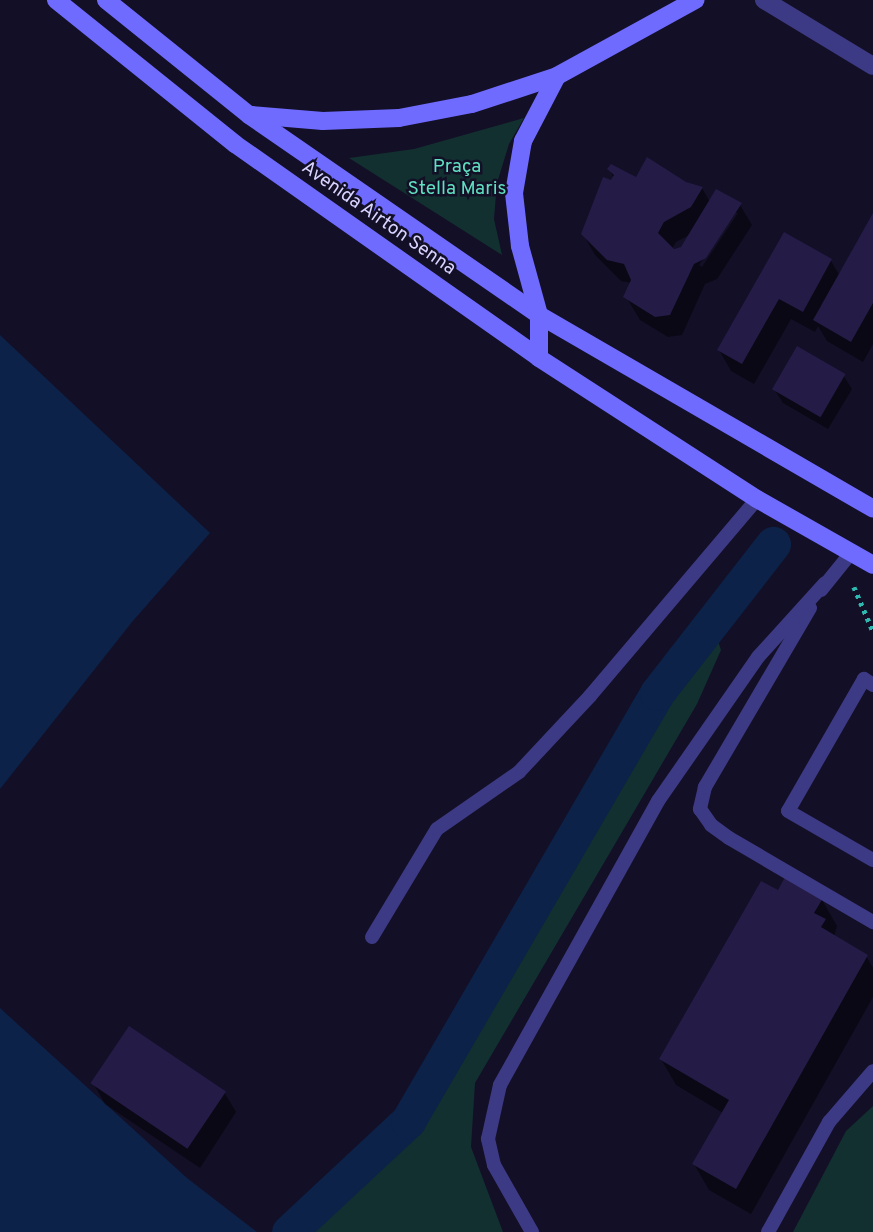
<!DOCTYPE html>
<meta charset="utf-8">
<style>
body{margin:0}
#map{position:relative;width:873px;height:1232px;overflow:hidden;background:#130f26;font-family:Overpass,sans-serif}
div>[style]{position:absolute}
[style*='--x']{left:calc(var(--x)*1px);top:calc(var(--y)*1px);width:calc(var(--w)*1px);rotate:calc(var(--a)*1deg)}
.green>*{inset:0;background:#12302f}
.water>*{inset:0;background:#0c2248}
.shadow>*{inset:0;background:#0007}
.canal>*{height:35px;margin:-17.5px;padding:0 17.5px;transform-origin:17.5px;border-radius:17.5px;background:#0c2248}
.building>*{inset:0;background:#241b47;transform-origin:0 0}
.path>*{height:4.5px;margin-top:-2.25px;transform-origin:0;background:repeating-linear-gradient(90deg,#2fb8b0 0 3.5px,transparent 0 8.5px)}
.lane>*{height:14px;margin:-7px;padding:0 7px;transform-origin:7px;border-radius:7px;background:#3d3a85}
.street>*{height:18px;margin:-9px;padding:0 9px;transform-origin:9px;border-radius:9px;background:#3d3a85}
.secondary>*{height:18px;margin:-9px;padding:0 9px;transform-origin:9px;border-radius:9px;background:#6f6bff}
span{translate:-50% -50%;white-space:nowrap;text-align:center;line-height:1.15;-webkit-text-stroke:5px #130f26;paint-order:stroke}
.park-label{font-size:19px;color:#5fe0c0}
.street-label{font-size:19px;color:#d9d4ff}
</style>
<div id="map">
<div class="green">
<i style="clip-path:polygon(524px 118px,509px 144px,497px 183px,494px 219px,502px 255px,349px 158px,414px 149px)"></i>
<i style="clip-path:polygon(702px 634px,717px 638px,721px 650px,697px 704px,475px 1083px,471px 1147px,503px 1232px,289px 1232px,408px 1121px,657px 693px)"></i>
<i style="clip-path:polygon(873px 1106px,873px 1232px,793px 1232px,846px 1131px)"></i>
</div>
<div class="water">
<i style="clip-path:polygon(0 335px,210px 533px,132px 622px,0 789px)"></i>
<i style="clip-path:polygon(0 1008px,187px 1178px,257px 1232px,0 1232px)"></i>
</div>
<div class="shadow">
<i style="clip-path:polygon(evenodd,609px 169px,637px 179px,702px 188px,710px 202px,740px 205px,752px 225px,717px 279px,705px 284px,682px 335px,668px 337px,640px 320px,628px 300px,632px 283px,621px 281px,595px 255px,583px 234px,614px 178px,609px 169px,734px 213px,738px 213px,702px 267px,699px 265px,734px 213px,609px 169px,691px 234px,682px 248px,672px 249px,676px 242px,691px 234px)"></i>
<i style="clip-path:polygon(873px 216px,873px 344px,863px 362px,827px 341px,818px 326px,815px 332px,791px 319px,754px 384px,731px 371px,719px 350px,785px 234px,831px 261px,840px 276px)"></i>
<i style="clip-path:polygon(843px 375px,852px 389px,828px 429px,783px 403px,774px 389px)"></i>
<i style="clip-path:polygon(778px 893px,822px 900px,837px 926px,834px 937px,866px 956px,873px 968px,873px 997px,751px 1214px,709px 1190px,694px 1164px,723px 1113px,676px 1085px,661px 1059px)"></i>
<i style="clip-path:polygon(93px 1083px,224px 1092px,236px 1112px,200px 1168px,105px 1104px)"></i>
</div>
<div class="canal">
<i style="--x:289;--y:1232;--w:163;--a:-43"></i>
<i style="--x:408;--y:1121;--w:495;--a:-59.8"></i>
<i style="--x:657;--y:693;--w:189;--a:-52.1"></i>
</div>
<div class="building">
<i style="clip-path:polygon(647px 157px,686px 182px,703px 187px,691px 207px,664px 222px,658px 233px,674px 249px,681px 247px,716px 189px,742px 203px,706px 258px,694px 264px,670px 315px,655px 317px,623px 297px,631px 280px,624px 264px,607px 260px,581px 234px,603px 177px,611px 180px,614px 175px,607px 169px,611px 164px,636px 177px)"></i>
<i style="clip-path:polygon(873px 213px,873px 303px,851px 342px,813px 320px)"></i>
<i style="clip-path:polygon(784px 232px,832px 259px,803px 312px,779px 299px,742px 364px,717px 350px)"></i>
<i style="left:797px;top:346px;width:56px;height:50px;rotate:30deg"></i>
<i style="clip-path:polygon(785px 877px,823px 898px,814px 913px,826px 919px,821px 927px,868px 955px,736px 1189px,692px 1164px,729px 1100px,659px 1059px,761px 881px,778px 890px)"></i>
<i style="left:129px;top:1026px;width:117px;height:69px;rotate:34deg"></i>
</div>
<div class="path">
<i style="--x:854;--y:587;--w:48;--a:66.6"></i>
</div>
<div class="lane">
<i style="--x:821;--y:590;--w:48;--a:-51"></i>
<i style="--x:810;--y:608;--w:208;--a:120.4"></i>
<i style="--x:705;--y:787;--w:23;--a:103"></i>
<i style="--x:700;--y:809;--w:19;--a:55"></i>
<i style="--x:711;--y:825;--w:22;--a:36"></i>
<i style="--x:729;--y:838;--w:167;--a:30.3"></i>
<i style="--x:873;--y:685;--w:11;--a:-146"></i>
<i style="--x:864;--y:679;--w:152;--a:119.9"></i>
<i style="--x:788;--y:811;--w:98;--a:30"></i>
<i style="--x:372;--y:937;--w:126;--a:-59"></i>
<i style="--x:437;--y:829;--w:100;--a:-34.8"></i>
<i style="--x:519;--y:772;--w:104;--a:-46.9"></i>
<i style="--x:590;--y:696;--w:258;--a:-49.7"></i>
<i style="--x:532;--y:1232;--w:77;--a:-119.6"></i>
<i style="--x:494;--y:1165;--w:27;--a:-103"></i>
<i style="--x:488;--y:1139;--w:55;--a:-77.5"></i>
<i style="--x:500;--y:1085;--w:325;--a:-60.9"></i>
<i style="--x:658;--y:801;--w:175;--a:-55.2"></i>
<i style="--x:758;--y:657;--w:100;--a:-47.8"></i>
<i style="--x:768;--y:1232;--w:126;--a:-61"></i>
<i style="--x:829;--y:1122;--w:67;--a:-49.2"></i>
</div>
<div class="street">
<i style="--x:764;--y:0;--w:127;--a:31.2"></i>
</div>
<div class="secondary">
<i style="--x:56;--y:0;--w:230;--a:38.8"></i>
<i style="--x:235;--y:144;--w:372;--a:35.1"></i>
<i style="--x:539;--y:358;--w:260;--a:32.9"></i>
<i style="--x:757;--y:499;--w:133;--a:29.6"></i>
<i style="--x:106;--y:0;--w:184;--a:38.8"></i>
<i style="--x:249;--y:115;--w:352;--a:34.6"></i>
<i style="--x:539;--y:315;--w:386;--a:30.1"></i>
<i style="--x:252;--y:115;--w:71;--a:4.8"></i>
<i style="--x:323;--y:121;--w:76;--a:-2.3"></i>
<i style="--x:399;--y:118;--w:74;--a:-10.9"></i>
<i style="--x:472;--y:104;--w:89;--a:-18.2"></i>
<i style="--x:557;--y:76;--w:158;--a:-28.8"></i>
<i style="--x:539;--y:358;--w:43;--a:-90"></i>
<i style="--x:539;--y:315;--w:72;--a:-105.4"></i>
<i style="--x:520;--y:246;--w:53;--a:-96.5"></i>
<i style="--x:514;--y:193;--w:53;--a:-80.2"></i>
<i style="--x:523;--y:141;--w:73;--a:-62.4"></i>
</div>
<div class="park-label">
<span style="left:457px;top:179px">Praça<br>Stella Maris</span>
</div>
<div class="street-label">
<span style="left:378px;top:219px;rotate:35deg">Avenida Airton Senna</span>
</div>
</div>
